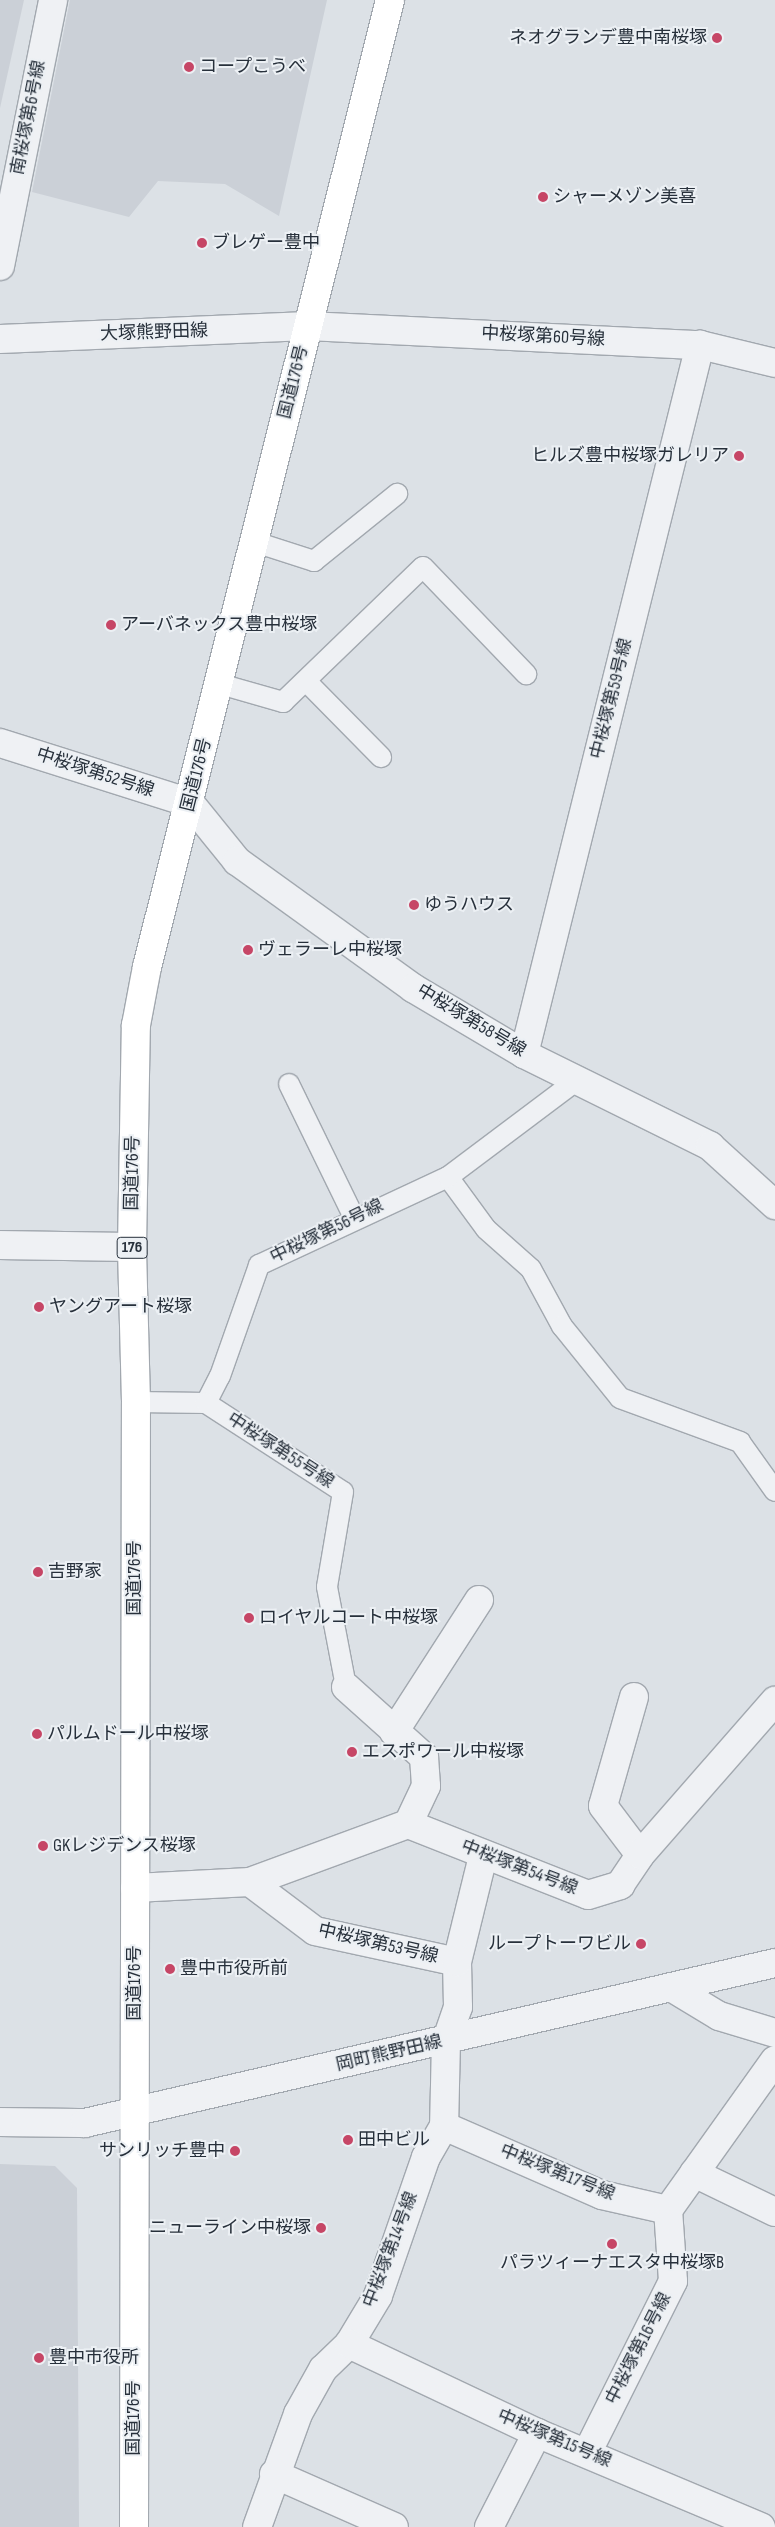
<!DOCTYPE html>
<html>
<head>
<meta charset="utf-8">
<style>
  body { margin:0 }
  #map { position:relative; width:775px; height:2527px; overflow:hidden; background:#dce1e6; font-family:"Sofia Sans Condensed","Noto Sans JP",sans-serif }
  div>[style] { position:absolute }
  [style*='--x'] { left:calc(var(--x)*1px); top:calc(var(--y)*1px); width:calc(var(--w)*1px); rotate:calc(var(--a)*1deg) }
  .built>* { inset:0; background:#cbd0d7 }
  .roads { filter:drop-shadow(1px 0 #a2a8af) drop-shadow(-1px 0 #a2a8af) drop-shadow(0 1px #a2a8af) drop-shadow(0 -1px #a2a8af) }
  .service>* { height:20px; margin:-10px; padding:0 10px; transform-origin:10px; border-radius:10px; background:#eff1f4 }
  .minor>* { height:28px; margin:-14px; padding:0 14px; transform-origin:14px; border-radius:14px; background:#eff1f4 }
  .trunk>* { height:28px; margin:-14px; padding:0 14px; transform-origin:14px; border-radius:14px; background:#fff }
  .dots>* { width:14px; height:14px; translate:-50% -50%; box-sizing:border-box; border:2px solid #ecf0f4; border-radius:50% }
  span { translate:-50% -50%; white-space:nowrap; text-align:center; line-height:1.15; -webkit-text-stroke:4px #ecf0f4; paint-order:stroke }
  .shield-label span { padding:1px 4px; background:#ecf0f4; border:1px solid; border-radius:4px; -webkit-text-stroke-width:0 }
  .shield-label { font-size:16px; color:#27303b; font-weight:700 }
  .poi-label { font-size:18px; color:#27303b }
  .right { translate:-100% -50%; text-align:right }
  .left { translate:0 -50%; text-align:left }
  .street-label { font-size:18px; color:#27303b }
</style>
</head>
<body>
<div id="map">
  <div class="built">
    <div style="clip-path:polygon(0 0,24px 0,0 108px)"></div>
    <div style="clip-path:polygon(70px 0,327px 0,279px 216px,225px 184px,158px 181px,129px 217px,32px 192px)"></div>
    <div style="clip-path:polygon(0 2164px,55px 2166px,77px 2188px,79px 2527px,0 2527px)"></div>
  </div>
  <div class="roads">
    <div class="service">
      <div style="--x:255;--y:542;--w:62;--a:17.9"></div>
      <div style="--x:314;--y:561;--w:107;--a:-38.9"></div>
      <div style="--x:306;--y:681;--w:107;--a:45.4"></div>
      <div style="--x:220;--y:684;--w:66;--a:15.9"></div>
      <div style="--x:283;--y:702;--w:194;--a:-44"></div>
      <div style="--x:423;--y:567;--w:149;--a:46.1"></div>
      <div style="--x:289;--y:1084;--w:148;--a:64"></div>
      <div style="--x:448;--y:1177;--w:64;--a:53.8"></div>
      <div style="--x:486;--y:1229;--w:60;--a:41.6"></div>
      <div style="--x:531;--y:1269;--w:65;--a:61.5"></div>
      <div style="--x:562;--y:1326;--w:92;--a:51.1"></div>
      <div style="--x:620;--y:1398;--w:128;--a:20.1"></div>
      <div style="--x:740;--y:1442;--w:60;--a:54.5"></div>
      <div style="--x:136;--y:1402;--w:70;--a:0.8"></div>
      <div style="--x:206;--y:1403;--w:30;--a:-63"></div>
      <div style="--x:220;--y:1376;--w:118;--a:-70.6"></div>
      <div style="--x:259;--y:1265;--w:208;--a:-25"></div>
      <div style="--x:448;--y:1177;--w:161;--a:-36.9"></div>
      <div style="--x:206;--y:1403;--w:163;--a:33"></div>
      <div style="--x:343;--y:1492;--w:96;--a:99.6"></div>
      <div style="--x:327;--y:1587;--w:102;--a:79.2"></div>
    </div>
    <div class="minor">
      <div style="--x:0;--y:266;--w:271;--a:-78.7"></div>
      <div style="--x:0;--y:339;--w:308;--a:-2.4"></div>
      <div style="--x:308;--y:326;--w:392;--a:2.8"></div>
      <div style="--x:700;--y:345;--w:77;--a:13.5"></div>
      <div style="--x:0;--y:743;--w:199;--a:17.5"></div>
      <div style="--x:190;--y:803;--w:75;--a:51"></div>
      <div style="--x:237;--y:861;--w:217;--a:35.8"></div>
      <div style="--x:413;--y:988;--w:129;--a:30.7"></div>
      <div style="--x:524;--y:1054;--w:208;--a:26.3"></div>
      <div style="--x:710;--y:1146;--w:88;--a:42.2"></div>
      <div style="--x:524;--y:1054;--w:731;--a:-76.06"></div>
      <div style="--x:0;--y:1245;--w:132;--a:0.9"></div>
      <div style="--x:346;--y:1687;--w:105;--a:41.9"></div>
      <div style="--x:424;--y:1757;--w:29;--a:86"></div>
      <div style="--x:426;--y:1786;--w:42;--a:115.3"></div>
      <div style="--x:634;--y:1697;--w:113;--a:105.9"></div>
      <div style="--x:603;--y:1806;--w:61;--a:52.9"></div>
      <div style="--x:394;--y:1732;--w:157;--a:-57.2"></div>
      <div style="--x:250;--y:1882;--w:81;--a:37"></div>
      <div style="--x:315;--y:1931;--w:145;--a:12.3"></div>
      <div style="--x:457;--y:1962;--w:45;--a:88.7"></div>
      <div style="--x:458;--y:2007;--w:36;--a:109"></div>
      <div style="--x:446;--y:2041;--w:85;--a:91.3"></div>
      <div style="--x:444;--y:2126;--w:36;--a:120"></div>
      <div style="--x:426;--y:2157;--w:147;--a:109.1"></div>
      <div style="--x:378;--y:2296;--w:56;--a:121.1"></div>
      <div style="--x:349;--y:2344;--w:36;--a:136"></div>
      <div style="--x:323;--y:2369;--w:51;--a:119.1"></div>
      <div style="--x:298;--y:2414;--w:120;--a:109.9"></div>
      <div style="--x:135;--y:1888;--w:115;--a:-3"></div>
      <div style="--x:250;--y:1882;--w:168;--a:-20.2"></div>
      <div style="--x:408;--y:1824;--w:193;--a:21.5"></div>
      <div style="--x:588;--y:1895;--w:34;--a:-17"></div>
      <div style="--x:620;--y:1885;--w:36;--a:-56"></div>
      <div style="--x:640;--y:1855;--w:205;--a:-48.8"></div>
      <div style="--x:457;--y:1962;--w:109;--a:-76.2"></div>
      <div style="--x:671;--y:1987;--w:56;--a:31.1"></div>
      <div style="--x:719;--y:2016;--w:59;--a:16.9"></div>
      <div style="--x:0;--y:2122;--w:85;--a:0.7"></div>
      <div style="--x:85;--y:2123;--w:708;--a:-13.06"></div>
      <div style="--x:444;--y:2126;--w:172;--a:23.6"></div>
      <div style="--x:602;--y:2195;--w:68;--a:12.8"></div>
      <div style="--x:668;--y:2210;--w:184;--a:-54.5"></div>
      <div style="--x:694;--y:2173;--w:90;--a:25.7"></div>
      <div style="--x:349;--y:2344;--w:208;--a:25.3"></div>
      <div style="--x:537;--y:2433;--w:243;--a:22.8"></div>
      <div style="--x:587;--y:2453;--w:192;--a:-63.4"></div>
      <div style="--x:673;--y:2281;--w:71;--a:-94"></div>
      <div style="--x:274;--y:2474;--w:131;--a:23.8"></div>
      <div style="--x:489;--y:2527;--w:106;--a:-62.9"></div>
    </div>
    <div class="trunk">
      <div style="--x:134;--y:2527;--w:1125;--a:-89.9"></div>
      <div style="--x:136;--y:1402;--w:155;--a:-91.5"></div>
      <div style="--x:132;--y:1247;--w:222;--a:-89"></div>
      <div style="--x:136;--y:1025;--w:59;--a:-79.3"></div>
      <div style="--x:147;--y:967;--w:997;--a:-75.89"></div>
    </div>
  </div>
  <div class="dots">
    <div style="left:717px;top:38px;background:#c64666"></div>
    <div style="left:189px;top:67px;background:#c64666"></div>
    <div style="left:543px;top:197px;background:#c64666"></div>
    <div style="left:202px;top:243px;background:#c64666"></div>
    <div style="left:739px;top:456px;background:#c64666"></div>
    <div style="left:111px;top:625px;background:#c64666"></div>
    <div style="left:414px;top:905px;background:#c64666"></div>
    <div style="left:248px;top:950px;background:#c64666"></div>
    <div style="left:39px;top:1307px;background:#c64666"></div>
    <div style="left:38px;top:1572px;background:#c64666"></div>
    <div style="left:249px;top:1618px;background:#c64666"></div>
    <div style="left:37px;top:1734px;background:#c64666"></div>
    <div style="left:352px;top:1752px;background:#c64666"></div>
    <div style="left:43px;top:1846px;background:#c64666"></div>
    <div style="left:641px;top:1944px;background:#c64666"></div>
    <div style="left:170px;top:1969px;background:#c64666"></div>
    <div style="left:348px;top:2140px;background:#c64666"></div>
    <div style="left:235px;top:2151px;background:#c64666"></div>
    <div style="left:321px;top:2228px;background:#c64666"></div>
    <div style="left:612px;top:2244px;background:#c64666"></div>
    <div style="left:39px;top:2358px;background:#c64666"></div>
  </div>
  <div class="shield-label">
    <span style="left:132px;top:1248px">176</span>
  </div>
  <div class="poi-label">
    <span class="right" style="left:707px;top:38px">ネオグランデ豊中南桜塚</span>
    <span class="left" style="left:199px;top:67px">コープこうべ</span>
    <span class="left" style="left:553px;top:197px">シャーメゾン美喜</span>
    <span class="left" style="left:212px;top:243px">ブレゲー豊中</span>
    <span class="right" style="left:729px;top:456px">ヒルズ豊中桜塚ガレリア</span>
    <span class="left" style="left:121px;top:625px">アーバネックス豊中桜塚</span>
    <span class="left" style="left:424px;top:905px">ゆうハウス</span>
    <span class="left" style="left:258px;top:950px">ヴェラーレ中桜塚</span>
    <span class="left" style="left:49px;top:1307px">ヤングアート桜塚</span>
    <span class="left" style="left:48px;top:1572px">吉野家</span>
    <span class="left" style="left:259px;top:1618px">ロイヤルコート中桜塚</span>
    <span class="left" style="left:47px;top:1734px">パルムドール中桜塚</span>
    <span class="left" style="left:362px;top:1752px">エスポワール中桜塚</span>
    <span class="left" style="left:53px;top:1846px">GKレジデンス桜塚</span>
    <span class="right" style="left:631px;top:1944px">ループトーワビル</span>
    <span class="left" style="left:180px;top:1969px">豊中市役所前</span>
    <span class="left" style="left:358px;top:2140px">田中ビル</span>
    <span class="right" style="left:225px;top:2151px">サンリッチ豊中</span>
    <span class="right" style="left:311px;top:2228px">ニューライン中桜塚</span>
    <span style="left:612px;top:2263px">パラツィーナエスタ中桜塚B</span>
    <span class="left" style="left:49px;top:2358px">豊中市役所</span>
  </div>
  <div class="street-label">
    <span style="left:29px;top:118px;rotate:-79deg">南桜塚第6号線</span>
    <span style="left:154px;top:333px;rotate:-2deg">大塚熊野田線</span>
    <span style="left:543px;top:337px;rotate:3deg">中桜塚第60号線</span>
    <span style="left:294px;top:382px;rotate:-76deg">国道176号</span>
    <span style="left:612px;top:699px;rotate:-76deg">中桜塚第59号線</span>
    <span style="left:95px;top:773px;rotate:18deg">中桜塚第52号線</span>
    <span style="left:197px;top:775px;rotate:-76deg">国道176号</span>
    <span style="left:471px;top:1021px;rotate:31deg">中桜塚第58号線</span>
    <span style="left:133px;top:1173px;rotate:-89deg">国道176号</span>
    <span style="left:327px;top:1232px;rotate:-26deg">中桜塚第56号線</span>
    <span style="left:280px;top:1451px;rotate:33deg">中桜塚第55号線</span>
    <span style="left:135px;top:1578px;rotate:-90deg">国道176号</span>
    <span style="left:519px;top:1868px;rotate:21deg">中桜塚第54号線</span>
    <span style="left:378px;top:1944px;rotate:13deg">中桜塚第53号線</span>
    <span style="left:135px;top:1983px;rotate:-90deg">国道176号</span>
    <span style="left:389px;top:2054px;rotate:-13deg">岡町熊野田線</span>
    <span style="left:557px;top:2173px;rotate:22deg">中桜塚第17号線</span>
    <span style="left:391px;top:2250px;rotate:-69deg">中桜塚第14号線</span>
    <span style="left:639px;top:2349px;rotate:-63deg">中桜塚第16号線</span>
    <span style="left:134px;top:2418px;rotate:-90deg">国道176号</span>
    <span style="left:554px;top:2439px;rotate:23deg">中桜塚第15号線</span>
  </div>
</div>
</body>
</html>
